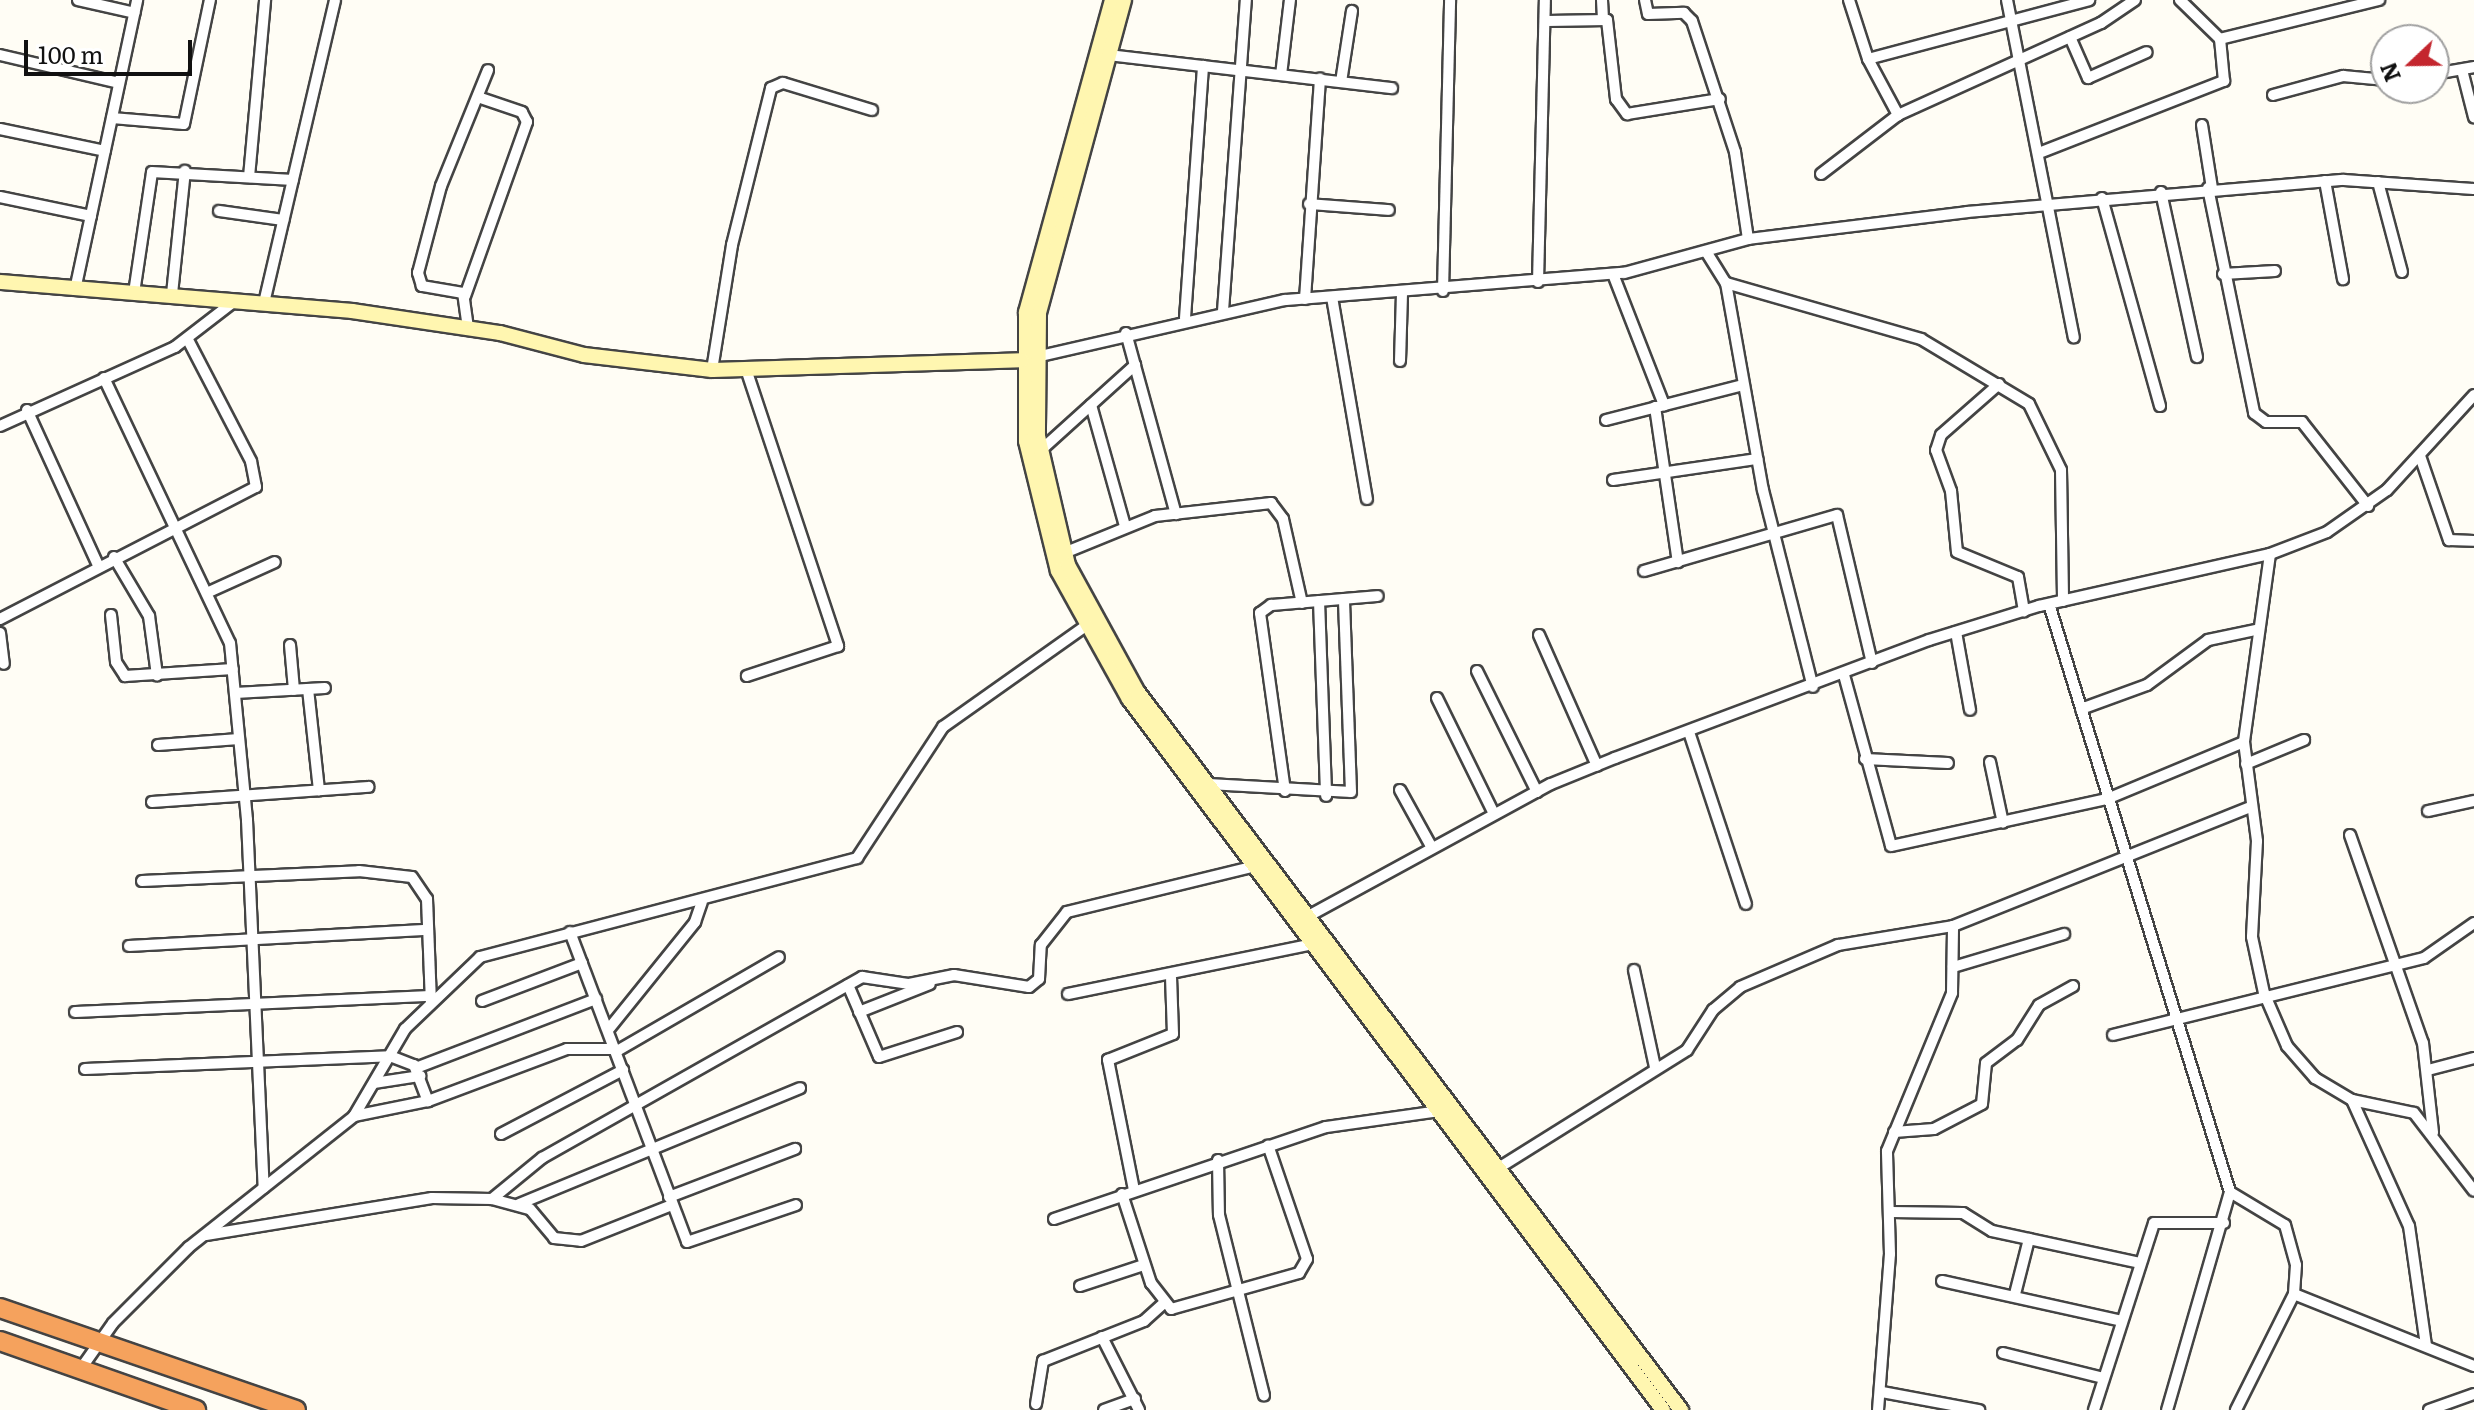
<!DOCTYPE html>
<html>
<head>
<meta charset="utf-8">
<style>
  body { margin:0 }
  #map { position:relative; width:2474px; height:1410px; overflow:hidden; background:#fffdf5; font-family:Literata,serif }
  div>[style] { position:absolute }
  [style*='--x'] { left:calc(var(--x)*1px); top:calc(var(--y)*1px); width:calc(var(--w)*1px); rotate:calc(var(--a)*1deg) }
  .roads { filter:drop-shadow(2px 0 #444) drop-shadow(-2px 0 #444) drop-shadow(0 2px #444) drop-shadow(0 -2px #444) }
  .street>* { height:10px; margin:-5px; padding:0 5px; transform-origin:5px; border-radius:5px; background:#fff }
  .secondary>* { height:14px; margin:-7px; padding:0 7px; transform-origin:7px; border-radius:7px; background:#fff6b0 }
  .highway>* { height:18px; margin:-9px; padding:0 9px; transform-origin:9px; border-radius:9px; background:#f5a25d }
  span { translate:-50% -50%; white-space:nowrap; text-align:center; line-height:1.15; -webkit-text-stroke:8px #fff; paint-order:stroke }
  .north { position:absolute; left:2370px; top:24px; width:80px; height:80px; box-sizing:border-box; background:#fff; border:2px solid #a0a0a0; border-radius:50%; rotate:248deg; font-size:22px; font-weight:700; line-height:32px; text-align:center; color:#111 }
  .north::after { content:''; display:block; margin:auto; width:28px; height:36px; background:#c4262e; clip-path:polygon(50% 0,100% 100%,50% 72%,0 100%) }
  .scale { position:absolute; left:24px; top:40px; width:168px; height:36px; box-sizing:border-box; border:4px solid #111; border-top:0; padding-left:10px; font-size:24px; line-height:28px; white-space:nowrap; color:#111; -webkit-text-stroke:6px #fff; paint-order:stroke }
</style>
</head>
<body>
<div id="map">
  <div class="roads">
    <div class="street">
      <div style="--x:78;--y:0;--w:58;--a:12.8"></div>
      <div style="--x:1602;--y:0;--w:17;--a:87"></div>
      <div style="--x:1645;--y:0;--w:14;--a:78"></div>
      <div style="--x:1648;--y:14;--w:36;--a:-2"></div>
      <div style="--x:1684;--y:13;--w:11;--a:45"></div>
      <div style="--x:1692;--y:21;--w:138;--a:71.8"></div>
      <div style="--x:1735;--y:152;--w:88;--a:81.5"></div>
      <div style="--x:1849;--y:0;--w:62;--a:72.1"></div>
      <div style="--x:1868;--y:59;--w:64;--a:61.8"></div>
      <div style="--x:2007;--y:0;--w:344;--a:78.8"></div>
      <div style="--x:1547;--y:21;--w:60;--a:-1"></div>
      <div style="--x:1607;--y:20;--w:80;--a:83.5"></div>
      <div style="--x:1616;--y:99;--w:19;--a:54"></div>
      <div style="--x:1627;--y:114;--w:94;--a:-9.2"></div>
      <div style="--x:2070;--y:37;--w:45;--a:66.3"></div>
      <div style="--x:2088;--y:78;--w:64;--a:-23.8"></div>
      <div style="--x:2220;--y:39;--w:164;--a:-13.8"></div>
      <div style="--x:0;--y:55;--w:122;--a:13.2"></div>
      <div style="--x:1109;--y:55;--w:285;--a:6.7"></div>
      <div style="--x:1868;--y:59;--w:229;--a:-14.9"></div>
      <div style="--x:2462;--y:70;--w:49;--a:75.7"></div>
      <div style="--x:2434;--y:74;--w:41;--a:-9.9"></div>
      <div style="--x:1281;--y:75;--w:76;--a:-83.2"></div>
      <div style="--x:1341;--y:82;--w:72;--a:-81.2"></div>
      <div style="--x:2273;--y:95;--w:73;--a:-15.2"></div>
      <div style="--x:2343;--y:76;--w:43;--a:5.3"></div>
      <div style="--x:112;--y:118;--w:72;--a:4.8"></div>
      <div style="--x:184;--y:124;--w:127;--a:-78.2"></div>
      <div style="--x:2202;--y:125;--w:64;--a:81"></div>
      <div style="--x:0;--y:129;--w:107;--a:11.8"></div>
      <div style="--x:2039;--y:153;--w:199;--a:-21.3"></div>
      <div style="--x:2224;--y:81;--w:42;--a:-95.4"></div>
      <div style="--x:2220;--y:39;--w:56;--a:-135.7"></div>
      <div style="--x:1821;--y:174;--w:97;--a:-37.5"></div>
      <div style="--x:1898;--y:115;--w:223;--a:-24.4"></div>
      <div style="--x:2101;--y:23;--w:41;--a:-34.1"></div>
      <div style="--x:249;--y:177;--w:178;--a:-84.8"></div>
      <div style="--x:2325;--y:181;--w:100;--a:79.6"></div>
      <div style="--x:2378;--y:182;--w:93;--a:75.1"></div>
      <div style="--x:2208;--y:188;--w:230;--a:78.4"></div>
      <div style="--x:2254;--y:413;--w:15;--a:37"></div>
      <div style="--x:2266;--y:422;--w:36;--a:0"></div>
      <div style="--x:2302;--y:422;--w:107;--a:51.8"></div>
      <div style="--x:2161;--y:192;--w:169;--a:77.7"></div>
      <div style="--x:0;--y:197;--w:93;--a:11.8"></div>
      <div style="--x:2102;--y:198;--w:216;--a:74.4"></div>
      <div style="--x:1309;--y:204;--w:80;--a:4.3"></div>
      <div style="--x:219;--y:211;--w:65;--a:8"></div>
      <div style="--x:1707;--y:253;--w:36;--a:58"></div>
      <div style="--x:1726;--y:283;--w:210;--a:79.9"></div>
      <div style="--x:1763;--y:490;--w:203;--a:75.8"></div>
      <div style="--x:1613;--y:274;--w:141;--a:68.7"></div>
      <div style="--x:2223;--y:274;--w:52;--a:-3.3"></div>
      <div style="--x:1538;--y:282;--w:282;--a:-88.6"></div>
      <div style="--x:1726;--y:283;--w:203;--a:16"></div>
      <div style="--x:1921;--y:339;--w:126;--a:31"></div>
      <div style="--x:2029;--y:404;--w:73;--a:64.1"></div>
      <div style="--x:2061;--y:470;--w:131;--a:89.1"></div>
      <div style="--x:75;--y:290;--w:297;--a:-77.9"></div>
      <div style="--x:1443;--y:291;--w:291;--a:-88.6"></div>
      <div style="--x:134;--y:293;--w:122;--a:-81.5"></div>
      <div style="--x:152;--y:172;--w:141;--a:3.2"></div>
      <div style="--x:172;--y:294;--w:124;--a:-84"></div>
      <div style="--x:465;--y:296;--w:185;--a:-70.4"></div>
      <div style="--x:527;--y:122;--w:11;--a:-117"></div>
      <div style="--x:522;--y:112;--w:46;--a:-161.2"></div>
      <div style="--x:1332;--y:297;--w:205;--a:80.2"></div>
      <div style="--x:1305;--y:299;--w:221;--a:-86.1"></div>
      <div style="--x:264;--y:303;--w:311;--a:-76.8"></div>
      <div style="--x:1223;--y:311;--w:312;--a:-85.8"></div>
      <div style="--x:1185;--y:318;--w:253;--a:-85.9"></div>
      <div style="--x:468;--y:328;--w:35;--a:-98"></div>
      <div style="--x:463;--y:293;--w:42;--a:-170.3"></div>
      <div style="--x:422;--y:286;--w:14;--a:-107"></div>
      <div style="--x:418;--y:273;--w:90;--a:-75.2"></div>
      <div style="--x:441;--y:186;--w:125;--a:-67.9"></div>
      <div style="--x:1126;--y:333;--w:188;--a:74.6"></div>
      <div style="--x:1036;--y:357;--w:255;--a:-12.9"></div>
      <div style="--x:1285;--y:300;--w:340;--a:-4.6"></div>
      <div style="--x:1624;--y:273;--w:129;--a:-15.3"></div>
      <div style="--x:1748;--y:239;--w:221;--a:-7"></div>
      <div style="--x:1967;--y:212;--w:378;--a:-4.9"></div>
      <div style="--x:2344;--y:180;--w:130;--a:4"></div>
      <div style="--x:1400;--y:361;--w:67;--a:-88.3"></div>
      <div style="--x:712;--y:370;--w:127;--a:-80.9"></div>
      <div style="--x:732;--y:245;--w:162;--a:-76"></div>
      <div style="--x:771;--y:88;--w:13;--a:-23"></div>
      <div style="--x:783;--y:83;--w:93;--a:16.9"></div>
      <div style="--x:747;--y:372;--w:289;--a:71.6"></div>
      <div style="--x:838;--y:646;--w:96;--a:161.8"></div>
      <div style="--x:104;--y:378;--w:293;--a:64.6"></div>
      <div style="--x:230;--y:643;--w:178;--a:84.5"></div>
      <div style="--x:247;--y:820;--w:368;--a:87.4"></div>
      <div style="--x:1999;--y:384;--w:77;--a:138.7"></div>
      <div style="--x:1941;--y:435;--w:16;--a:108"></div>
      <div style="--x:1936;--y:450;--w:44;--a:69.9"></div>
      <div style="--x:1951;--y:491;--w:61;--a:84.4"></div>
      <div style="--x:1957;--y:552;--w:66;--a:22.3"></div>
      <div style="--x:2018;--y:577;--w:35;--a:80"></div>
      <div style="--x:1091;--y:405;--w:126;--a:74.3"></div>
      <div style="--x:1655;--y:407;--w:157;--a:81.6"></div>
      <div style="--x:27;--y:410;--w:170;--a:65.4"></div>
      <div style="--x:1606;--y:420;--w:141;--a:-14.3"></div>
      <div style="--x:0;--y:426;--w:192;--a:-24.3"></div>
      <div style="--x:175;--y:347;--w:77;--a:-37.6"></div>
      <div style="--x:1041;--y:450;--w:127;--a:-42.1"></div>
      <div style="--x:2420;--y:456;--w:89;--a:71"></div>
      <div style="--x:2449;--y:540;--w:25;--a:2"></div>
      <div style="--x:1613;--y:480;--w:146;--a:-8.3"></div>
      <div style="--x:1064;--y:553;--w:98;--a:-22.1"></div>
      <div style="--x:1155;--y:516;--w:117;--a:-6.4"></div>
      <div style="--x:1271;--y:503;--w:20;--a:53"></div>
      <div style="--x:1283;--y:519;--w:86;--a:77.3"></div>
      <div style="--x:2270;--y:554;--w:190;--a:97.9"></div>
      <div style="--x:2244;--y:742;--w:100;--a:82.5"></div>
      <div style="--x:2257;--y:841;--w:96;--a:93"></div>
      <div style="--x:2252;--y:937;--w:57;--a:77.9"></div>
      <div style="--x:2264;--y:993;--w:58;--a:66.5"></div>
      <div style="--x:2287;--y:1046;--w:43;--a:48.8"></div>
      <div style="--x:2315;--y:1078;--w:43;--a:30.7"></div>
      <div style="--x:2352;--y:1100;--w:63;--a:11.8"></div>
      <div style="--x:2414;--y:1113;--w:98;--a:52.4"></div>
      <div style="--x:114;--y:557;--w:69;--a:59.3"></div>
      <div style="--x:149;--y:616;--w:60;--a:82.3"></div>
      <div style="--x:1644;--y:571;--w:201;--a:-16.2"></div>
      <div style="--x:1837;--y:515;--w:152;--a:76.7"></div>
      <div style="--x:211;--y:591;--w:70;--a:-24.4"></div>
      <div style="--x:1319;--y:601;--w:195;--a:87.9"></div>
      <div style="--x:2049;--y:604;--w:615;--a:72.89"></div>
      <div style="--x:2230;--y:1192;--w:227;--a:106.1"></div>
      <div style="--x:111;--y:615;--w:47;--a:83.9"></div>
      <div style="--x:116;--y:662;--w:17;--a:57"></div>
      <div style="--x:125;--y:676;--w:108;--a:-3.7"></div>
      <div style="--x:0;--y:619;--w:288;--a:-27.3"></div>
      <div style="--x:256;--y:487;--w:26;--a:-101"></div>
      <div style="--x:251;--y:461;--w:136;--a:-117.5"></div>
      <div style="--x:1956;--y:632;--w:79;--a:79.8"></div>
      <div style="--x:0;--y:633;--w:31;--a:83"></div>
      <div style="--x:1539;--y:635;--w:143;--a:66.1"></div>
      <div style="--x:290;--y:645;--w:45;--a:84.9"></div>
      <div style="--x:1477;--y:671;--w:135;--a:63.6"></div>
      <div style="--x:1844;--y:675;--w:177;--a:74.6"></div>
      <div style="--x:1891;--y:846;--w:221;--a:-12.3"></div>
      <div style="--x:2107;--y:799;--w:148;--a:-22.6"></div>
      <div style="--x:308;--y:689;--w:102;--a:83.8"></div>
      <div style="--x:235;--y:693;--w:90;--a:-3.2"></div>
      <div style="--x:1437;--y:698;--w:129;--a:63.8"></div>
      <div style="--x:2081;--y:709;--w:70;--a:-20"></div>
      <div style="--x:2147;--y:685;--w:76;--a:-36.4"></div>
      <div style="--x:2208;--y:640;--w:49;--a:-11.8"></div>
      <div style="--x:1689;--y:732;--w:181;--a:71.7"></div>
      <div style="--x:158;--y:745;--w:81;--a:-4.2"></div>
      <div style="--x:1865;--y:759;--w:83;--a:2.8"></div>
      <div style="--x:1990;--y:762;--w:62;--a:78"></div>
      <div style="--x:2246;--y:764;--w:63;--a:-22.5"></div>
      <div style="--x:1209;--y:784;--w:142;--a:3.2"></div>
      <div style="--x:1351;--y:792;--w:193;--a:-92.1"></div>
      <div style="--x:1400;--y:790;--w:66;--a:61.1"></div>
      <div style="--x:1285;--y:791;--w:180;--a:-98"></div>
      <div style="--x:1260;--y:613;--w:14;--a:-36"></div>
      <div style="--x:1271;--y:605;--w:107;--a:-4.8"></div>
      <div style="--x:152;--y:802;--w:217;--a:-4"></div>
      <div style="--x:2428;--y:811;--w:47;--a:-12.3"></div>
      <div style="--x:2350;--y:835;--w:220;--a:70.7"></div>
      <div style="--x:2423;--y:1043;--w:90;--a:83.6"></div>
      <div style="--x:142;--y:881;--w:217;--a:-2.6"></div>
      <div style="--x:359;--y:871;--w:53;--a:6.5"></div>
      <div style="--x:412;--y:877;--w:27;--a:56"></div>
      <div style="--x:427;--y:899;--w:103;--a:87.8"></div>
      <div style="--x:1303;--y:919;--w:282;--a:-28.6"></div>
      <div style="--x:1551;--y:784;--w:69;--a:-22.1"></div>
      <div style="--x:1615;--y:758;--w:335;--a:-20.6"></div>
      <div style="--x:1929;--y:640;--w:115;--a:-17.2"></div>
      <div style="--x:2039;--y:606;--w:237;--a:-12.7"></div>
      <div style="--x:2270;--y:554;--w:61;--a:-21.1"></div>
      <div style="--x:2327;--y:532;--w:73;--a:-35"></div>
      <div style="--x:2387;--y:490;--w:129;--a:-47.5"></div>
      <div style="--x:570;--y:932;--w:331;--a:69.3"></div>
      <div style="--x:687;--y:1242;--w:115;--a:-18.7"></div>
      <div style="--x:129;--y:946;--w:299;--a:-3.1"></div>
      <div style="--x:1953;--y:967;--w:116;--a:-16.6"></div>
      <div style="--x:1634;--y:970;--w:99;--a:77.8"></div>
      <div style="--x:848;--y:985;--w:78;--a:66.7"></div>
      <div style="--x:879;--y:1057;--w:82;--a:-17.8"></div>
      <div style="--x:1068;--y:994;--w:251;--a:-11.5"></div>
      <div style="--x:482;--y:1001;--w:107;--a:-20.8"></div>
      <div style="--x:75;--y:1012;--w:356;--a:-2.6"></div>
      <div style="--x:859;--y:1012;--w:76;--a:-21.5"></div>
      <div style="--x:608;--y:1030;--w:139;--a:-51.1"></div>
      <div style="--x:695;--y:922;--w:21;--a:-71"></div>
      <div style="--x:2113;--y:1035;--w:320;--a:-13.9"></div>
      <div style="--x:2424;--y:958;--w:61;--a:-35"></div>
      <div style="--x:617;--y:1051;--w:187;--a:-30.1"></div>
      <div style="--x:416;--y:1068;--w:193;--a:-21"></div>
      <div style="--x:85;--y:1069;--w:305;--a:-2.4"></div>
      <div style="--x:390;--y:1056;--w:26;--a:21"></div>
      <div style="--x:414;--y:1065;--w:39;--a:69"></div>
      <div style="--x:2428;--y:1070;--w:48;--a:-14.6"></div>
      <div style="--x:374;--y:1083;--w:47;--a:-8.7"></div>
      <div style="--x:2352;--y:1100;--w:138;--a:65.7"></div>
      <div style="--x:2409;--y:1226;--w:120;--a:81.9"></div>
      <div style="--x:354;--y:1116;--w:76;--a:-11.5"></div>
      <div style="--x:428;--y:1101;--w:148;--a:-20.5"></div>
      <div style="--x:567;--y:1049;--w:48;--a:0"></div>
      <div style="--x:1894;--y:1132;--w:40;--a:-4.3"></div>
      <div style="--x:1934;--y:1129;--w:54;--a:-27.5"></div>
      <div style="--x:1982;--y:1104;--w:41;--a:-84.4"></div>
      <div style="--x:1986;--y:1063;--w:39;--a:-37"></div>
      <div style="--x:2017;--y:1040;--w:41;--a:-57.8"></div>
      <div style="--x:2039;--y:1005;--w:39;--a:-29"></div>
      <div style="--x:501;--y:1134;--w:138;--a:-27.7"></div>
      <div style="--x:1218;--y:1160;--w:55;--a:89"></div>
      <div style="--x:1219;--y:1215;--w:186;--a:76"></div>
      <div style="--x:1492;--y:1172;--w:230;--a:-32"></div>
      <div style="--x:1687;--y:1050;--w:48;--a:-57"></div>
      <div style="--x:1713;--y:1010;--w:35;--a:-40"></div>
      <div style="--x:1740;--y:987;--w:107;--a:-23.2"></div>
      <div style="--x:1838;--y:945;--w:117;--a:-9.4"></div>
      <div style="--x:1953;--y:926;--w:321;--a:-21.8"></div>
      <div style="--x:1134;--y:1190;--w:133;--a:-101.3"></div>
      <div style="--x:1108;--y:1060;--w:70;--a:-21.8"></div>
      <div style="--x:1173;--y:1034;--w:56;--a:-92"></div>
      <div style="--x:2230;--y:1192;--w:64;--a:31"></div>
      <div style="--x:2285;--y:1225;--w:41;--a:74.6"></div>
      <div style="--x:2296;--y:1265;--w:29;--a:94"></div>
      <div style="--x:2294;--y:1294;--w:130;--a:116.6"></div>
      <div style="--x:1122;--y:1194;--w:94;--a:72"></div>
      <div style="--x:1151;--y:1283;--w:33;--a:52"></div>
      <div style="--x:1171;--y:1309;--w:133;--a:-15.7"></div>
      <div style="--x:1299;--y:1273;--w:16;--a:-60"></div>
      <div style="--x:1307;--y:1259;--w:120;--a:-108.9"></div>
      <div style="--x:669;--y:1197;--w:135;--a:-20.9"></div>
      <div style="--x:492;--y:1199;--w:39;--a:15"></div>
      <div style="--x:530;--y:1209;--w:38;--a:50"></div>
      <div style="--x:554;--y:1238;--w:27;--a:6"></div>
      <div style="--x:581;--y:1241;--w:98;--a:-21.6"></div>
      <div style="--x:519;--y:1204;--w:304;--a:-22.4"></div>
      <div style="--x:1891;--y:1212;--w:72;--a:0.8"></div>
      <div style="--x:1963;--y:1213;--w:34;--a:32"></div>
      <div style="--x:1992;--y:1231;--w:151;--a:12.2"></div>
      <div style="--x:1054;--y:1219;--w:287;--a:-18.7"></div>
      <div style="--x:1326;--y:1127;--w:115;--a:-8"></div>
      <div style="--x:206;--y:1235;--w:229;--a:-9.3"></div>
      <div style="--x:432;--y:1198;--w:60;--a:1"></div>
      <div style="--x:492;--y:1199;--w:65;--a:-39.4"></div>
      <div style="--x:542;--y:1158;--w:368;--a:-29.5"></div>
      <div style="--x:862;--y:977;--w:48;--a:8.5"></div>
      <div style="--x:909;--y:984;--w:46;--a:-11.3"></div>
      <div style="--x:954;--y:975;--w:76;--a:9.1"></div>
      <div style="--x:1029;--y:987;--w:13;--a:-39"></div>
      <div style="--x:1039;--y:979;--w:34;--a:-87"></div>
      <div style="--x:1041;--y:945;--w:42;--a:-51.8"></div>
      <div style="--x:1067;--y:912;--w:194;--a:-13.7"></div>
      <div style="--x:1942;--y:1281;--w:184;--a:12.5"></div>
      <div style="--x:1080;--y:1286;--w:67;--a:-18.2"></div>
      <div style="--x:2015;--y:1294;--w:57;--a:-75.7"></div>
      <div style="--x:2294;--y:1294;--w:194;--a:21.8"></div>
      <div style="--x:1102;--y:1337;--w:82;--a:63.1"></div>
      <div style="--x:2003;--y:1353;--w:103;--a:14"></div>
      <div style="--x:80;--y:1370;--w:57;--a:-54.9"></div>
      <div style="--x:113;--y:1323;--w:107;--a:-45"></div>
      <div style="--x:189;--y:1247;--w:211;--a:-38.4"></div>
      <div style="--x:354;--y:1116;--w:101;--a:-59.6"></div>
      <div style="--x:405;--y:1029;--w:104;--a:-43.8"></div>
      <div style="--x:480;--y:957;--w:390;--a:-14.7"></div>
      <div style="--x:857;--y:858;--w:157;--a:-56.7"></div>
      <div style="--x:943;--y:727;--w:173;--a:-35.3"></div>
      <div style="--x:1882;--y:1392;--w:99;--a:10.5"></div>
      <div style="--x:1036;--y:1404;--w:44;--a:-80.8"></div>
      <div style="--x:1043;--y:1361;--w:109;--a:-21.6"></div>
      <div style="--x:1144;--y:1321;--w:25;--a:-42"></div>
      <div style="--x:1104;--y:1410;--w:33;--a:-20"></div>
      <div style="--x:1878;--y:1410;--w:156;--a:-85.6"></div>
      <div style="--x:1890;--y:1254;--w:103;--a:-91.7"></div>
      <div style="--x:1887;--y:1151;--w:171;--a:-67.6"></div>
      <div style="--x:1952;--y:993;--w:67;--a:-89.1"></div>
      <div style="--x:2094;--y:1410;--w:196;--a:-72.2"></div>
      <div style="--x:2154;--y:1223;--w:70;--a:0"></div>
      <div style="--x:2429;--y:1410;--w:48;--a:-19.6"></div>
    </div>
    <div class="secondary">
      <div style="--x:1112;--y:0;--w:324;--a:105.4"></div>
      <div style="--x:1026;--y:312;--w:129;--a:90"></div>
      <div style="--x:1026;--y:441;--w:134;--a:76.2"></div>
      <div style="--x:1058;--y:571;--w:146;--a:61"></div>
      <div style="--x:1129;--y:699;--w:889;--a:53.09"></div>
      <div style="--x:1124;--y:0;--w:324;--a:105.2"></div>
      <div style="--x:1039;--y:313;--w:123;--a:90.5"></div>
      <div style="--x:1038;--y:436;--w:132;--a:76.9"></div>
      <div style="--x:1068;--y:565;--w:144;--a:61.3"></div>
      <div style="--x:1137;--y:691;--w:902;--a:52.89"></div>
      <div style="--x:0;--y:282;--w:353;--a:4.7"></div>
      <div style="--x:352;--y:311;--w:150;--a:8.5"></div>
      <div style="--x:500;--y:333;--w:87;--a:14.7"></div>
      <div style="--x:584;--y:355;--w:129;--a:6.7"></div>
      <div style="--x:712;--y:370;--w:310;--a:-1.8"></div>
    </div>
    <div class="highway">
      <div style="--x:0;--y:1308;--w:313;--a:19"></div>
      <div style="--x:0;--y:1341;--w:208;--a:19.4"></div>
    </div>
  </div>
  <div class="north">N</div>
  <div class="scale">100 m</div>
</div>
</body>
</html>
